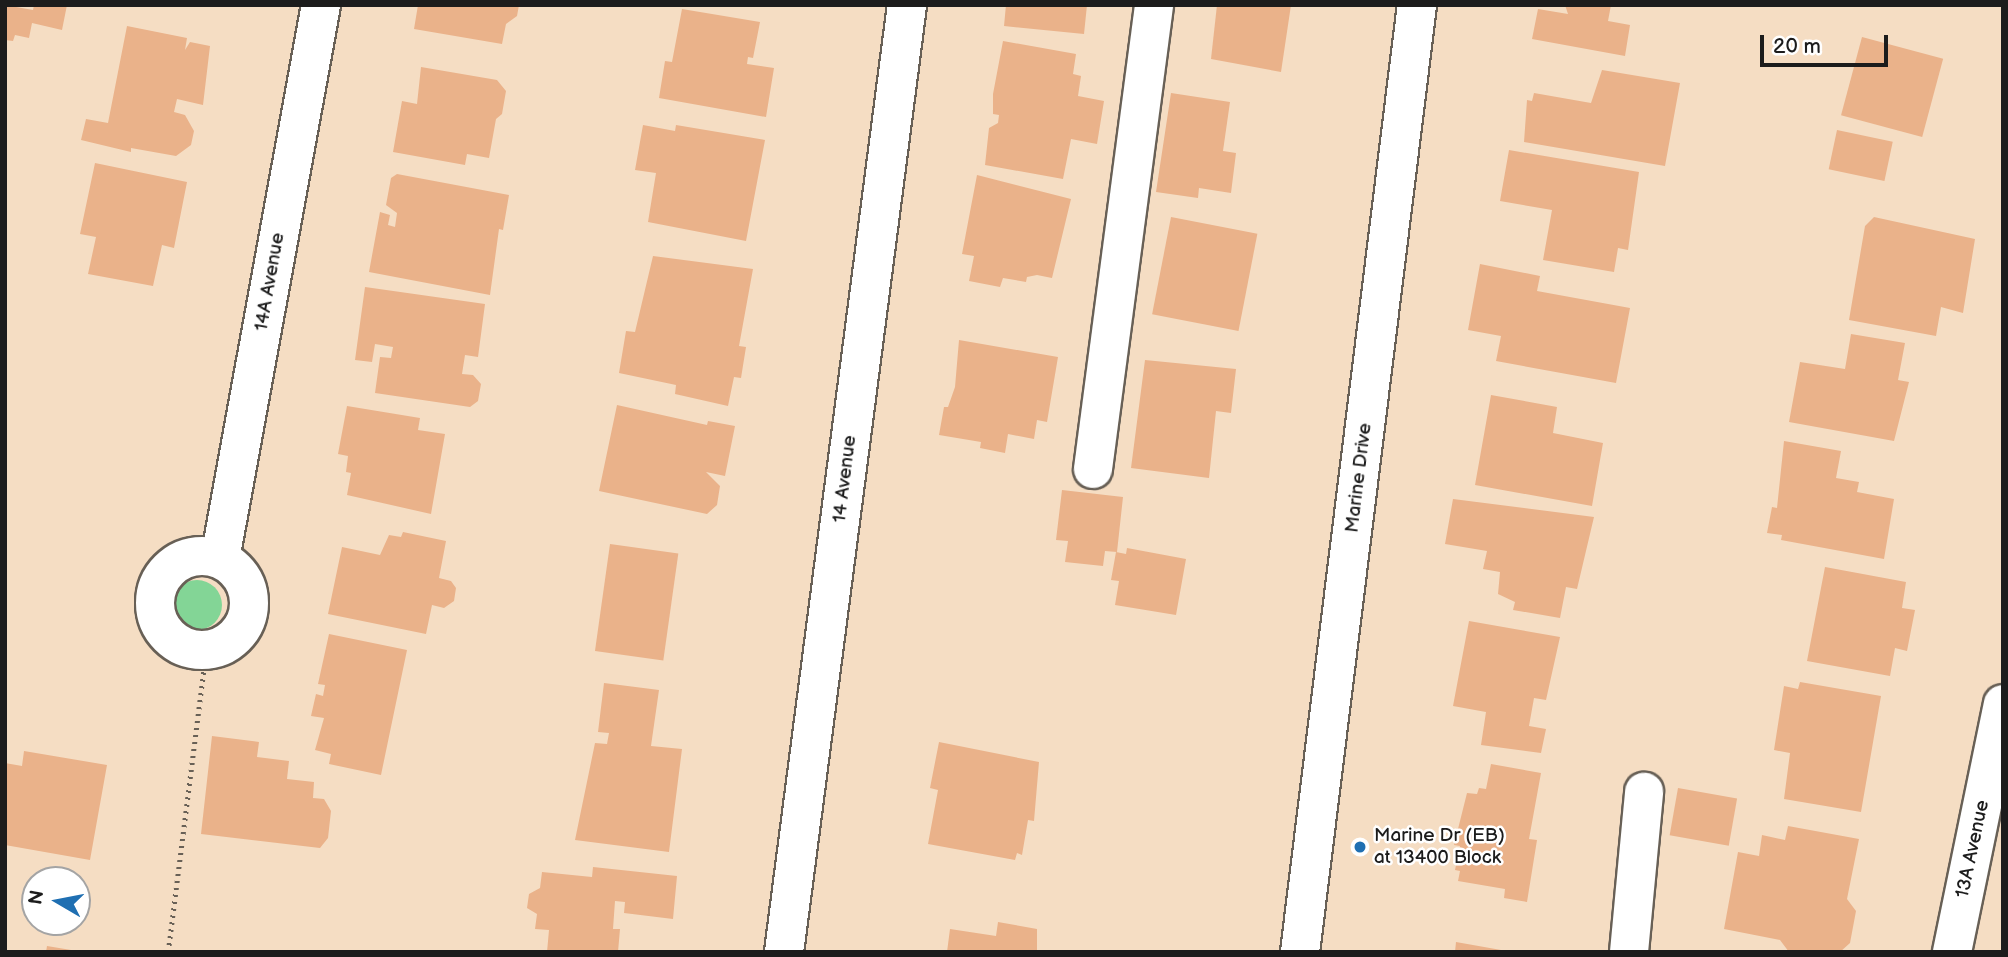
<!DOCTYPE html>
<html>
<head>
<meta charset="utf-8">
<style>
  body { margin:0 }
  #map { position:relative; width:2008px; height:957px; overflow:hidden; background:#f5ddc3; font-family:"Balsamiq Sans",sans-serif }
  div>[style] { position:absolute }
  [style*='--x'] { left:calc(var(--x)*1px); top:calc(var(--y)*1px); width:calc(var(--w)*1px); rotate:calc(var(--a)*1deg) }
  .green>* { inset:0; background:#83d596 }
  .round { border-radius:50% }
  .building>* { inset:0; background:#eab28a; transform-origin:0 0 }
  .path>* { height:4.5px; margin-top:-2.25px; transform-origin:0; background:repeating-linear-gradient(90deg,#686056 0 2px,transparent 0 7px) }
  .roads { filter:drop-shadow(2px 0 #686056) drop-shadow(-2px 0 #686056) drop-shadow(0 2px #686056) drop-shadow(0 -2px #686056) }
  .minor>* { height:38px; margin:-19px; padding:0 19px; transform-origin:19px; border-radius:19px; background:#fff }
  .minor>.ring { margin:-19px; padding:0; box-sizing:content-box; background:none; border:38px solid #fff; border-radius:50% }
  .dots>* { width:19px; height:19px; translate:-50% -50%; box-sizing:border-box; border:4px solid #fff; border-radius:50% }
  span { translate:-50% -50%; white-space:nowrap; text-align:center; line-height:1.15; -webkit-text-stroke:5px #fff; paint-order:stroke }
  .street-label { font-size:19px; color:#1c1c1c }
  .poi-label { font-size:19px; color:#1c1c1c }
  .left { translate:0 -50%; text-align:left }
  .frame { position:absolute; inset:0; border:7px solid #1c1c1c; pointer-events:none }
  .north { position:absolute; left:21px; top:866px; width:70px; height:70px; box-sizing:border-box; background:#fff; border:2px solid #a4a4a4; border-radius:50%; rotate:280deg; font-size:19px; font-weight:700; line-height:28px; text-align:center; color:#1c1c1c }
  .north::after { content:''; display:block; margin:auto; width:24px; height:32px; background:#1f6fb2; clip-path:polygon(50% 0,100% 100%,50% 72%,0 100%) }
  .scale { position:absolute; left:1760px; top:35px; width:128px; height:32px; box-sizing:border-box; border:4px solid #1c1c1c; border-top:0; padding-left:9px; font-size:21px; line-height:24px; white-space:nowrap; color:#1c1c1c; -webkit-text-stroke:5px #fff; paint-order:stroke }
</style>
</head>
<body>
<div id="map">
  <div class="green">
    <div class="round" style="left:172px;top:580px;width:50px;height:50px"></div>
  </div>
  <div class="building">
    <div style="clip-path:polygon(5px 5px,33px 10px,34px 5px,67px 5px,62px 30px,32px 23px,29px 38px,15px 35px,13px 41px,5px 40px)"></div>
    <div style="clip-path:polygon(418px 5px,519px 5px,517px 16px,506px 24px,502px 44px,414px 29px)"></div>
    <div style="clip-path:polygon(1006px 5px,1087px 5px,1084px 34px,1004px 26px)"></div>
    <div style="clip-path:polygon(1217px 5px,1291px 5px,1281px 72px,1211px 59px)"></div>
    <div style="clip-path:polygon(1565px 5px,1611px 5px,1608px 21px,1630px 25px,1625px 56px,1532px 39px,1538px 9px,1568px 14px)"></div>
    <div style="clip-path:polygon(682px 9px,760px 22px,753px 58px,748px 57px,747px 64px,774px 68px,766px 117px,659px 98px,665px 61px,672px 62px)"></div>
    <div style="clip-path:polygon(127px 26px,187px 38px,185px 50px,190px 42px,210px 46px,203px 105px,177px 99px,174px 112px,185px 115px,194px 131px,191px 145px,176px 156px,131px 148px,131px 152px,81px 140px,86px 119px,108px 123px)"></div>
    <div style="left:1862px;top:37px;width:84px;height:81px;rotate:15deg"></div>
    <div style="clip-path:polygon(1003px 41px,1076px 54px,1073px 74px,1081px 76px,1078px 96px,1104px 101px,1097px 144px,1071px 139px,1063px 179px,985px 165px,989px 128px,998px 123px,999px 115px,993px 114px,993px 94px)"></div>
    <div style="clip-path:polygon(421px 67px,497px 80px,506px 91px,502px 114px,496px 119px,489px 158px,467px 154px,465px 165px,393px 152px,402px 101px,417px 104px)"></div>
    <div style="clip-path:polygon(1602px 70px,1680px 83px,1665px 166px,1524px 142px,1527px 100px,1532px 101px,1534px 93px,1591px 103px)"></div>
    <div style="clip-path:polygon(1171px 93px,1230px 102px,1223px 151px,1236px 153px,1231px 193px,1199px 188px,1198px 198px,1156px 192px)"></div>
    <div style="clip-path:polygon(643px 125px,675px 131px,676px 125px,765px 140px,746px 241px,648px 222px,656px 173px,635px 170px)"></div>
    <div style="left:1837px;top:130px;width:57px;height:40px;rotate:12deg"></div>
    <div style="clip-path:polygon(1509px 150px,1639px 172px,1628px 250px,1618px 248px,1614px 272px,1543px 260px,1552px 210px,1500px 201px)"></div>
    <div style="clip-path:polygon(95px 163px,187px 182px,174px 248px,162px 245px,153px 286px,88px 274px,96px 237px,80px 234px)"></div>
    <div style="clip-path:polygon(397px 174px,509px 195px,503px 230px,499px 229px,490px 295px,369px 272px,380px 212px,390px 215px,388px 225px,395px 227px,397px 213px,386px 205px,391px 178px)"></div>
    <div style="clip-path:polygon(977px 175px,1071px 199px,1052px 278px,1037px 275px,1027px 277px,1026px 282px,1003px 278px,1000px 287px,969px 281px,974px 256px,962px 254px)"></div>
    <div style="left:1171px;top:217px;width:88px;height:99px;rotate:11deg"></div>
    <div style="clip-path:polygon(1874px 217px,1975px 239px,1963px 313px,1941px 307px,1936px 336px,1849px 320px,1865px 226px)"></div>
    <div style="clip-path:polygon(653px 256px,753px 269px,739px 346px,746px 347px,741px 378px,734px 377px,728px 406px,675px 394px,676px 385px,619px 373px,626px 331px,635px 332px)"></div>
    <div style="clip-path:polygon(1480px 264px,1540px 276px,1537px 291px,1630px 308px,1616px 383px,1496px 361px,1501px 336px,1468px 330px)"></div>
    <div style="clip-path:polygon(365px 287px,485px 304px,478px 357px,465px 355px,462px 374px,473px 375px,481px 384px,478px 401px,470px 407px,375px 393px,380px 357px,391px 358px,393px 347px,375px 344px,372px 362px,355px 360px)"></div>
    <div style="clip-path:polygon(1851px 334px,1905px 343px,1898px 380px,1909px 382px,1894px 441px,1789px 422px,1800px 362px,1845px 369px)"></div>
    <div style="clip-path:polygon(959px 340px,1058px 357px,1047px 422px,1037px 420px,1034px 439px,1008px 434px,1005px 453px,980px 448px,981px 442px,939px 435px,944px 407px,948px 407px,955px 387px)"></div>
    <div style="clip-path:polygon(1145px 360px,1236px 369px,1231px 413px,1216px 411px,1209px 478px,1131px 468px)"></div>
    <div style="clip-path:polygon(1491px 395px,1557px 407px,1553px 433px,1603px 443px,1592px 506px,1475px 485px)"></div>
    <div style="clip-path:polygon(617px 405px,707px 425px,708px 421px,735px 426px,725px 476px,706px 472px,720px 486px,717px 505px,707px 514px,599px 491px)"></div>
    <div style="clip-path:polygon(347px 406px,420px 418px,418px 430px,445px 434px,431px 514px,347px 495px,351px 473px,346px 472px,348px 456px,338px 454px)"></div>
    <div style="clip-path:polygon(1784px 441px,1841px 451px,1836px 478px,1859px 482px,1857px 492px,1894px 499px,1884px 559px,1781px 540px,1782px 535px,1767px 533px,1772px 507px,1777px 508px)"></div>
    <div style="clip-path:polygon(1062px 490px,1123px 497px,1117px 552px,1105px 551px,1103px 566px,1065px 562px,1068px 541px,1056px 540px)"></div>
    <div style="clip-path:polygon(1453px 499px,1594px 517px,1577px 589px,1566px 587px,1560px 618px,1513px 610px,1515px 602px,1498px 594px,1500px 572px,1483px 569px,1487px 551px,1445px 544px)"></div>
    <div style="clip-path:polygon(403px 532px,446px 541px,439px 578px,451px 581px,456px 588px,454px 601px,444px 608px,432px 605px,426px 634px,328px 614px,342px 547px,380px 555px,389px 535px,401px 537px)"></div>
    <div style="left:610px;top:544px;width:69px;height:108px;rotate:8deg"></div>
    <div style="clip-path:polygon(1127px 548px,1186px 559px,1176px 615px,1115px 605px,1119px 581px,1111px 580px,1116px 552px,1126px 554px)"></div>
    <div style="clip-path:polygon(1825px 567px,1906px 582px,1902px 608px,1915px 610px,1907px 651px,1895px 648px,1890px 676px,1807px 661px)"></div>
    <div style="clip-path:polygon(1469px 621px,1560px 637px,1546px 700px,1534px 698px,1529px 726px,1546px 729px,1541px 753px,1481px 745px,1486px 712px,1453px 706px)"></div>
    <div style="clip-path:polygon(329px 634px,407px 650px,381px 775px,329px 764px,331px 754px,315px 750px,324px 718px,311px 716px,316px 694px,323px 696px,325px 685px,318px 684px)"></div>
    <div style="clip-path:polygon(1800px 682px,1881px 696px,1861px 812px,1784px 799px,1790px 753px,1774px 750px,1784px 686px,1798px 689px)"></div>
    <div style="clip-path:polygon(604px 683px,659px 690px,651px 746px,682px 749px,669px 852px,575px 840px,595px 743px,607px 744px,609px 733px,598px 732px)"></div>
    <div style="clip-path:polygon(212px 736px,259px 742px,257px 757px,289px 761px,287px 779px,314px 782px,313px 798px,324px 799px,331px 811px,328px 838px,320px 848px,201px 834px)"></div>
    <div style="clip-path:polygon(939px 742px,1039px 762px,1034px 821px,1028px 820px,1022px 855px,1017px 853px,1015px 860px,928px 844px,938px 790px,930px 788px)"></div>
    <div style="clip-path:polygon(24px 751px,107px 765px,90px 860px,5px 845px,5px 763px,22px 766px)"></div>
    <div style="clip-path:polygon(1491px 764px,1541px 773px,1529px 839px,1537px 840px,1527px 902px,1504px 898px,1505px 889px,1458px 881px,1460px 871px,1455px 870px,1460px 846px,1454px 845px,1467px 793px,1477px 794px,1479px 788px,1486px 789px)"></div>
    <div style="left:1678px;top:788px;width:60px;height:48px;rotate:10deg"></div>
    <div style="clip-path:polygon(1788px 826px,1859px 839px,1847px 899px,1856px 911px,1850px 943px,1840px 952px,1789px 952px,1780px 940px,1724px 929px,1738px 852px,1759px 856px,1762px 835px,1785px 840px)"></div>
    <div style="clip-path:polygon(593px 867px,677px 876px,673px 919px,624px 913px,625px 902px,615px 901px,613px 929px,620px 929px,618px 952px,547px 952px,549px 930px,535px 929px,537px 914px,527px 908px,529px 894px,540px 888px,542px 872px,592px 877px)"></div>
    <div style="clip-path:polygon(998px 922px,1037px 929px,1037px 952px,947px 952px,950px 929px,996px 936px)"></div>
    <div style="clip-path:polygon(1456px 942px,1501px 950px,1500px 952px,1455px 952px)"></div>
    <div style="clip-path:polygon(47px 946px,71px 950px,71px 952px,46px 952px)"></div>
  </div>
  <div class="path">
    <div style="--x:168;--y:952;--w:303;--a:-82.8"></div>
  </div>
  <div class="roads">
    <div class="minor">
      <div style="--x:1093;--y:469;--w:468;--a:-82.5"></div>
      <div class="ring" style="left:155px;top:556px;width:56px;height:56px"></div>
      <div style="--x:220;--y:559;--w:563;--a:-79.67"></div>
      <div style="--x:784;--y:952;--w:955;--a:-82.6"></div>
      <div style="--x:1300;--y:952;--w:954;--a:-82.96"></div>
      <div style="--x:1629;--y:952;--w:161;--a:-84.6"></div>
      <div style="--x:1952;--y:952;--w:253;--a:-78.4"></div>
    </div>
  </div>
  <div class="dots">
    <div style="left:1360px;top:847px;background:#1f6fb2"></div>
  </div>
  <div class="street-label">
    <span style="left:270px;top:282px;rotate:-80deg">14A Avenue</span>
    <span style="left:1359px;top:478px;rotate:-83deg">Marine Drive</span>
    <span style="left:845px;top:479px;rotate:-83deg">14 Avenue</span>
    <span style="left:1973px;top:849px;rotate:-78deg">13A Avenue</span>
  </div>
  <div class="poi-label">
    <span class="left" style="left:1374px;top:847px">Marine Dr (EB)<br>at 13400 Block</span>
  </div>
  <div class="frame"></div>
  <div class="north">N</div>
  <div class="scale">20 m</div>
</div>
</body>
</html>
